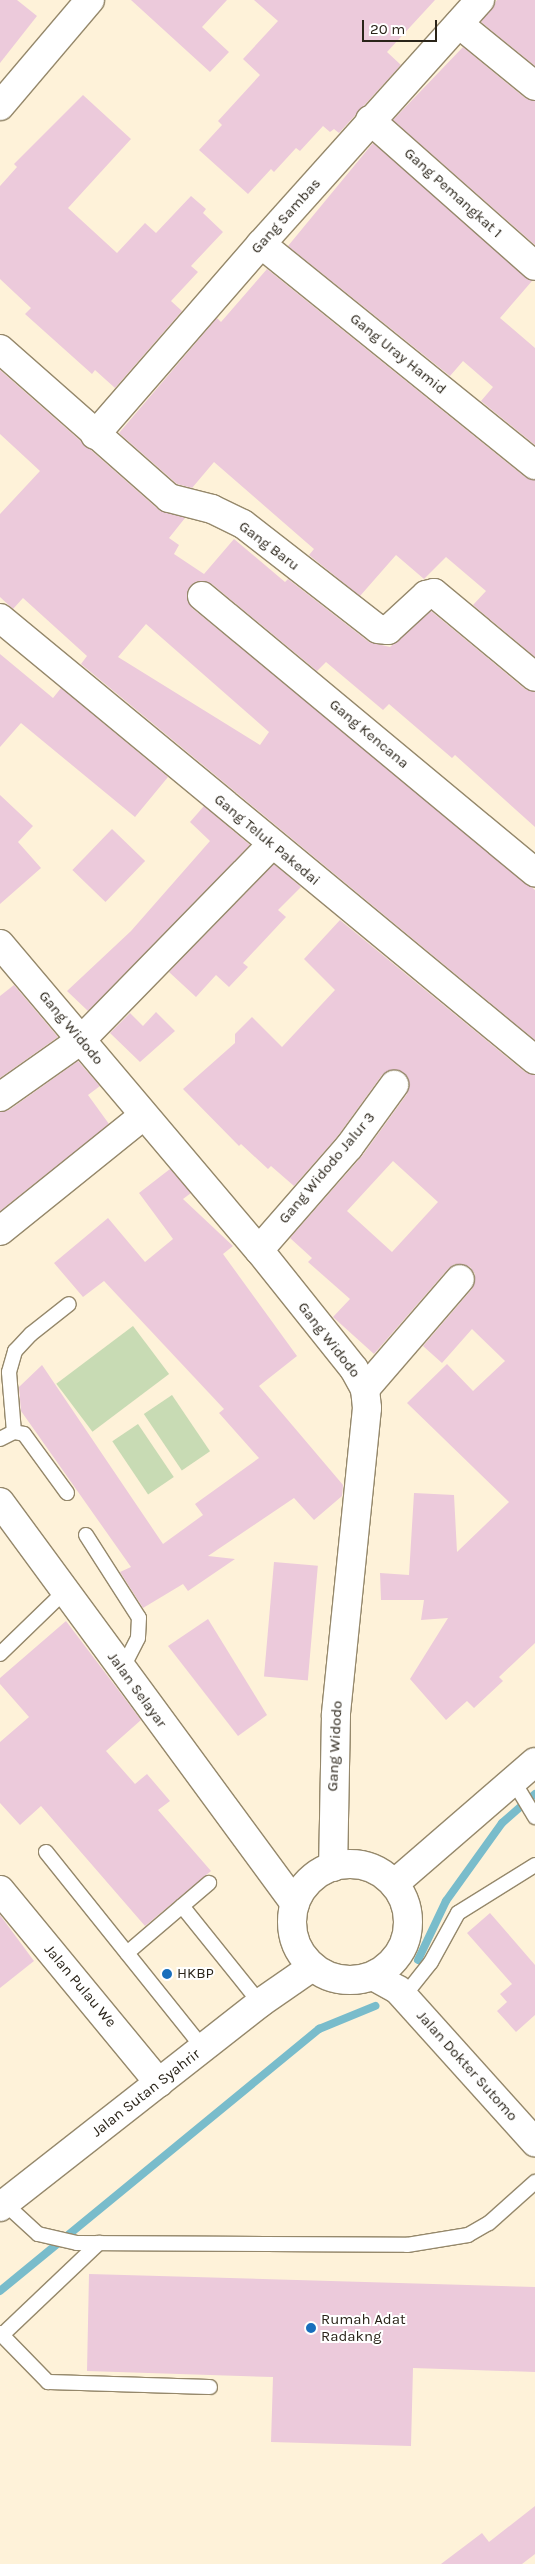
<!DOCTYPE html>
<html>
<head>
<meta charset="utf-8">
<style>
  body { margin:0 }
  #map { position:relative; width:535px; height:2564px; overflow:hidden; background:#fef2d9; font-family:Karla,sans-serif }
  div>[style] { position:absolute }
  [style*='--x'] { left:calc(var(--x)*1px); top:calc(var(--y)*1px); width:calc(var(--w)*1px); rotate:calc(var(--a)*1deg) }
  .green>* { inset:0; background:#c8dbb4; transform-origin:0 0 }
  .stream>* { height:8px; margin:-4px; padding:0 4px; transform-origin:4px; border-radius:4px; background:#79bccb }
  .building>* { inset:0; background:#eccadb; transform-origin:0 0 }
  .roads { filter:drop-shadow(1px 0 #95886b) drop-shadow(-1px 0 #95886b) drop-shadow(0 1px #95886b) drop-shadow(0 -1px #95886b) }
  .lane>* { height:14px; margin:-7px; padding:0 7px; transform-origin:7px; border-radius:7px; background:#fff }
  .street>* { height:28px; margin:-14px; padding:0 14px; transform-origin:14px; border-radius:14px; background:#fff }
  .secondary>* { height:28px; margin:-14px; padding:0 14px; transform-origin:14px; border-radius:14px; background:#fff }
  .secondary>.ring { margin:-14px; padding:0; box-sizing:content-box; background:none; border:28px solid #fff; border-radius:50% }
  .dots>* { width:14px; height:14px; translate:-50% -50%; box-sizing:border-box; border:2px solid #fff; border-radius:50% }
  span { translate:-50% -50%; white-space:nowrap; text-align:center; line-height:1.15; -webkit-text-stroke:4px #fff; paint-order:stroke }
  .street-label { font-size:15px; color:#2a2419 }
  .poi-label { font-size:15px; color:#2a2419 }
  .left { translate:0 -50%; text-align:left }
  .scale { position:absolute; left:362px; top:20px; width:75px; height:22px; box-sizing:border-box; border:2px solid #2a2419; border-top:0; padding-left:6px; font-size:15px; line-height:18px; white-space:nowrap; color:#2a2419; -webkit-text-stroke:4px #fff; paint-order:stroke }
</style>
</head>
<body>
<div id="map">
  <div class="green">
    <div style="left:133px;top:1326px;width:60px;height:96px;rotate:53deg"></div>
    <div style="left:172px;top:1395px;width:68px;height:34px;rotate:56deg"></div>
    <div style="left:138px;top:1424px;width:64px;height:31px;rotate:56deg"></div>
  </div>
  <div class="stream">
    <div style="--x:418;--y:1960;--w:65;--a:-64.6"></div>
    <div style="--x:446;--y:1901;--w:96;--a:-54.3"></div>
    <div style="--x:502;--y:1823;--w:44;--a:-41.3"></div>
    <div style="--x:0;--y:2291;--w:413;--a:-39.4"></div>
    <div style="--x:319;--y:2029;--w:61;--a:-22.3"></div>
  </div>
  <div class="building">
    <div style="clip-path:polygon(0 0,17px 0,37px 16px,0 63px)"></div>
    <div style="clip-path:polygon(131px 0,227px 0,202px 27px,229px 52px,210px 72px)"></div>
    <div style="clip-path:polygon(254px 0,435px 0,387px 52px,401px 65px,339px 133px,334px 129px,330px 132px,323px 126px,300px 151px,296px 148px,274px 172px,271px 169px,248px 194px,199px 150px,222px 125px,218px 121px,260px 75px,243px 59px,278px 21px)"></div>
    <div style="clip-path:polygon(497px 0,535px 0,535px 66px,481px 22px)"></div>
    <div style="clip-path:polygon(463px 47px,525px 98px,535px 101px,535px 245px,393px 120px)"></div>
    <div style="clip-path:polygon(83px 95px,131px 139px,68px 208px,117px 253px,145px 223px,156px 233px,191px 196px,206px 209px,203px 213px,223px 232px,191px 266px,198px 272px,171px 301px,182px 311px,115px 388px,95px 370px,92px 374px,25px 314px,31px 308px,0 279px,0 186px,17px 167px,14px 164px)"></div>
    <div style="clip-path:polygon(373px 143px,532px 281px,500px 318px,535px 348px,535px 445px,481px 401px,493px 387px,463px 361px,450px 376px,288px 246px)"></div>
    <div style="clip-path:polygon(267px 269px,525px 477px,535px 480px,535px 657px,473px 605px,486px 591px,446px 557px,424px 579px,396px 555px,360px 596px,309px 555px,314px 549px,214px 462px,192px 488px,177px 484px,119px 433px,217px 318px,221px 322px)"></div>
    <div style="clip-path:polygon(evenodd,0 370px,159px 510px,185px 518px,169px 538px,179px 545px,174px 554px,204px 574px,234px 539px,285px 582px,288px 579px,369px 642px,390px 647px,431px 611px,525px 689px,535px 692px,535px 827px,455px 755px,452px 758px,389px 704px,383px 710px,326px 662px,317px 671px,212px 584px,197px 581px,187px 593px,192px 608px,535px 890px,535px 1040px,81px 664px,87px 656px,23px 598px,13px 609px,0 597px,0 514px,40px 471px,0 434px,0 370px,146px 624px,269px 732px,260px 745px,118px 657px,146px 624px)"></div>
    <div style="clip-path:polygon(0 654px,53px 698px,61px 688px,168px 777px,135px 817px,21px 723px,0 747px)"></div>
    <div style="clip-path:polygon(0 795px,33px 826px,18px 842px,41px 868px,0 904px)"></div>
    <div style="clip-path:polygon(204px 806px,250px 845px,88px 1011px,67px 991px,131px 931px,210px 841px,190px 822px)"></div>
    <div style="left:112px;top:829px;width:46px;height:57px;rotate:44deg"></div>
    <div style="clip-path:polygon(274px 864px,301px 887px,278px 910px,286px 917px,243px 963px,248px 967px,229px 987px,216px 975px,196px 997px,169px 972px)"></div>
    <div style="clip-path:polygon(evenodd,340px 920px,525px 1072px,535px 1075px,535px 1643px,499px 1677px,503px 1681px,474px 1708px,467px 1701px,446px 1720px,410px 1679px,448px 1618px,421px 1620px,424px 1600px,381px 1600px,380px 1573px,409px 1575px,414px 1493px,454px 1495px,457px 1552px,509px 1502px,407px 1403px,447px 1364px,473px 1391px,505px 1361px,472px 1329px,442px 1363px,423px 1346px,472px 1289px,475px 1274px,470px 1267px,455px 1264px,448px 1269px,374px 1354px,333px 1317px,350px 1299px,308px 1262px,312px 1258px,290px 1238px,362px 1156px,407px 1094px,408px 1079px,396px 1070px,382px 1075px,337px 1137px,294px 1186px,271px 1166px,268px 1169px,241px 1144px,239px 1146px,183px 1089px,235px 1043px,235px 1034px,252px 1017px,282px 1047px,335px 990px,304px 959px,340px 920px,393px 1161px,438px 1202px,392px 1252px,347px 1211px,393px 1161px)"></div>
    <div style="clip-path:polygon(14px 985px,58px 1037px,0 1078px,0 996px)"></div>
    <div style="clip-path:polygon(156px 1012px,175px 1031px,140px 1062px,110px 1033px,130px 1013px,143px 1026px)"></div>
    <div style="clip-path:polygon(78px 1061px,100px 1086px,88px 1095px,109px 1124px,0 1211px,0 1112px,9px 1110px)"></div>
    <div style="clip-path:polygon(170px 1169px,191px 1193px,183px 1199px,233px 1246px,223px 1254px,297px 1356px,259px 1386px,343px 1485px,342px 1496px,314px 1520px,294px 1498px,208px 1556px,235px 1559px,188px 1591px,183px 1584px,143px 1608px,120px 1572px,131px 1567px,21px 1411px,19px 1387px,42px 1365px,163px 1544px,203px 1515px,195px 1504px,259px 1458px,219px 1413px,224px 1409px,104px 1281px,83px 1297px,54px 1263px,108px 1218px,145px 1262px,173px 1239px,139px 1193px)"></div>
    <div style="left:274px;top:1562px;width:44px;height:115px;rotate:5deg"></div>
    <div style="clip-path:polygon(208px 1619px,267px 1715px,238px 1736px,168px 1646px)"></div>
    <div style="clip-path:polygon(66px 1621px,141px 1720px,106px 1751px,135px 1784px,147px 1774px,170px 1801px,158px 1810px,211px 1871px,145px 1926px,41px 1806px,20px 1825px,0 1803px,0 1742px,29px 1717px,0 1684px,0 1678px)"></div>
    <div style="clip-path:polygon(490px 1913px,535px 1965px,535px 2015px,516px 2032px,497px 2011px,507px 2002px,500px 1994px,512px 1984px,467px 1933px)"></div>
    <div style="clip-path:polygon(0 1915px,34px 1961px,0 1988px)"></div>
    <div style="clip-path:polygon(89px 2274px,535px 2287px,535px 2372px,413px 2368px,411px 2446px,271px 2442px,273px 2377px,87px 2371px)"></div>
    <div style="clip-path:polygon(535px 2506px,535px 2554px,522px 2564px,441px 2564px,482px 2533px,489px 2542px)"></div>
  </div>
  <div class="roads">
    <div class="lane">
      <div style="--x:14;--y:1432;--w:60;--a:-94.8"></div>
      <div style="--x:9;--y:1372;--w:22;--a:-74"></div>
      <div style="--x:15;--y:1351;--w:23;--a:-47"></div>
      <div style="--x:31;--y:1334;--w:48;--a:-38.3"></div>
      <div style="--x:0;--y:1439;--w:16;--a:-27"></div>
      <div style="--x:14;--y:1432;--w:10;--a:11"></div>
      <div style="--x:24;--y:1434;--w:73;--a:53.9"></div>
      <div style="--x:86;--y:1535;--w:98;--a:57.4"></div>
      <div style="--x:139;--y:1618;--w:20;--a:93"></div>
      <div style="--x:138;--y:1638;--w:35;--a:117"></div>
      <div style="--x:0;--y:1654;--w:91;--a:-44.1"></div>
      <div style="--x:514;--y:1782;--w:41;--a:59"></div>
      <div style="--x:46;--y:1852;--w:251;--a:51.3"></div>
      <div style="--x:182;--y:1906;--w:124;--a:51.2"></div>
      <div style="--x:127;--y:1953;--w:108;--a:-40.5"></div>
      <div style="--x:404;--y:1996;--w:43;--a:-51.5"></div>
      <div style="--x:431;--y:1962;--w:56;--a:-61.1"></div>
      <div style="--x:458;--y:1913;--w:91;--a:-31.9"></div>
      <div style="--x:2;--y:2201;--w:49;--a:42.5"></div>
      <div style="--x:38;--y:2234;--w:40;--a:13"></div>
      <div style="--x:77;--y:2243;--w:330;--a:0.3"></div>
      <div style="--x:407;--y:2245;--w:62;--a:-9.3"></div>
      <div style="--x:468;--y:2235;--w:24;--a:-30"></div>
      <div style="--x:489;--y:2223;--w:62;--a:-41.7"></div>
      <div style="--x:0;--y:2333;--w:69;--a:45.6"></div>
      <div style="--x:48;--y:2382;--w:162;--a:1.8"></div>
      <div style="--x:2;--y:2335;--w:134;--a:-43.5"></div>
    </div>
    <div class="street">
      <div style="--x:459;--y:24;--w:98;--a:39.2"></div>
      <div style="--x:0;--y:106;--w:139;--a:-49.7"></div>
      <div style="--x:370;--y:120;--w:220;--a:41.5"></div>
      <div style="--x:261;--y:244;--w:352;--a:38.9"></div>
      <div style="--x:0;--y:349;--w:225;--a:41.4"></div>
      <div style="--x:169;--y:498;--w:44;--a:14.3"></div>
      <div style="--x:212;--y:509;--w:34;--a:26"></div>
      <div style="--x:243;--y:524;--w:171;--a:37.9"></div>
      <div style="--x:378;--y:629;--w:10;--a:6"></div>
      <div style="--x:388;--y:630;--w:52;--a:-42.6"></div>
      <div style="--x:426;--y:595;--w:8;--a:-14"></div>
      <div style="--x:434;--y:593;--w:131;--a:39.7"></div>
      <div style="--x:95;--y:435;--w:253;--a:-49"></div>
      <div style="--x:261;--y:244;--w:328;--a:-48.1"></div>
      <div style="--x:202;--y:596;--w:433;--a:39.7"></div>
      <div style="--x:0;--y:618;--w:694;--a:39.56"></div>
      <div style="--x:0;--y:944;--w:401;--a:49.8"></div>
      <div style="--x:259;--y:1250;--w:152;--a:51.4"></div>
      <div style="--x:354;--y:1369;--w:23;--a:61"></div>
      <div style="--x:365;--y:1389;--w:19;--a:84"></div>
      <div style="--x:367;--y:1408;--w:309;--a:95.8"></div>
      <div style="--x:336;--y:1715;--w:152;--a:91.1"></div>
      <div style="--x:0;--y:1097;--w:99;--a:-35.1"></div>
      <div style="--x:81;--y:1040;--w:274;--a:-45.7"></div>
      <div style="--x:0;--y:1231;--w:184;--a:-38.8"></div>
      <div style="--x:259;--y:1250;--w:137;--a:-48.9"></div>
      <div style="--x:349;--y:1147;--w:77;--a:-54"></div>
      <div style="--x:365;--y:1389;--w:145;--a:-49.2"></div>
      <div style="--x:0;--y:1502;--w:498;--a:53.7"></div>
      <div style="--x:0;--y:1890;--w:250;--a:50.5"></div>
      <div style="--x:373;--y:1976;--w:29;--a:29"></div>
    </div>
    <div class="secondary">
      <div class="ring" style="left:292px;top:1864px;width:88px;height:88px"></div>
      <div style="--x:394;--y:1884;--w:186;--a:-40.9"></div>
      <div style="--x:398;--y:1990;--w:205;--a:48"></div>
      <div style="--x:0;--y:2207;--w:330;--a:-38.1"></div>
      <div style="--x:260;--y:2003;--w:63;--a:-34.7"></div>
    </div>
  </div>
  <div class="dots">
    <div style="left:167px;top:1974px;background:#186ebc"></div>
    <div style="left:311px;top:2328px;background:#186ebc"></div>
  </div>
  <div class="street-label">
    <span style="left:453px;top:193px;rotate:42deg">Gang Pemangkat 1</span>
    <span style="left:286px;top:216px;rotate:-48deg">Gang Sambas</span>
    <span style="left:398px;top:354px;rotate:39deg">Gang Uray Hamid</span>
    <span style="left:269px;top:546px;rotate:37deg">Gang Baru</span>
    <span style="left:369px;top:734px;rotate:40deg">Gang Kencana</span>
    <span style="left:267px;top:840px;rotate:40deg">Gang Teluk Pakedai</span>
    <span style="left:71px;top:1028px;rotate:50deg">Gang Widodo</span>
    <span style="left:327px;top:1168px;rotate:-50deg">Gang Widodo Jalur 3</span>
    <span style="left:329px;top:1340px;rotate:52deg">Gang Widodo</span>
    <span style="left:137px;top:1690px;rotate:54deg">Jalan Selayar</span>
    <span style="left:335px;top:1746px;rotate:-87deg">Gang Widodo</span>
    <span style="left:80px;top:1986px;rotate:50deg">Jalan Pulau We</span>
    <span style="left:467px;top:2066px;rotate:48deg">Jalan Dokter Sutomo</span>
    <span style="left:146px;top:2093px;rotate:-38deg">Jalan Sutan Syahrir</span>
  </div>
  <div class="poi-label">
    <span class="left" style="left:177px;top:1974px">HKBP</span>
    <span class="left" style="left:321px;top:2328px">Rumah Adat<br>Radakng</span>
  </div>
  <div class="scale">20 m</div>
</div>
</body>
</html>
